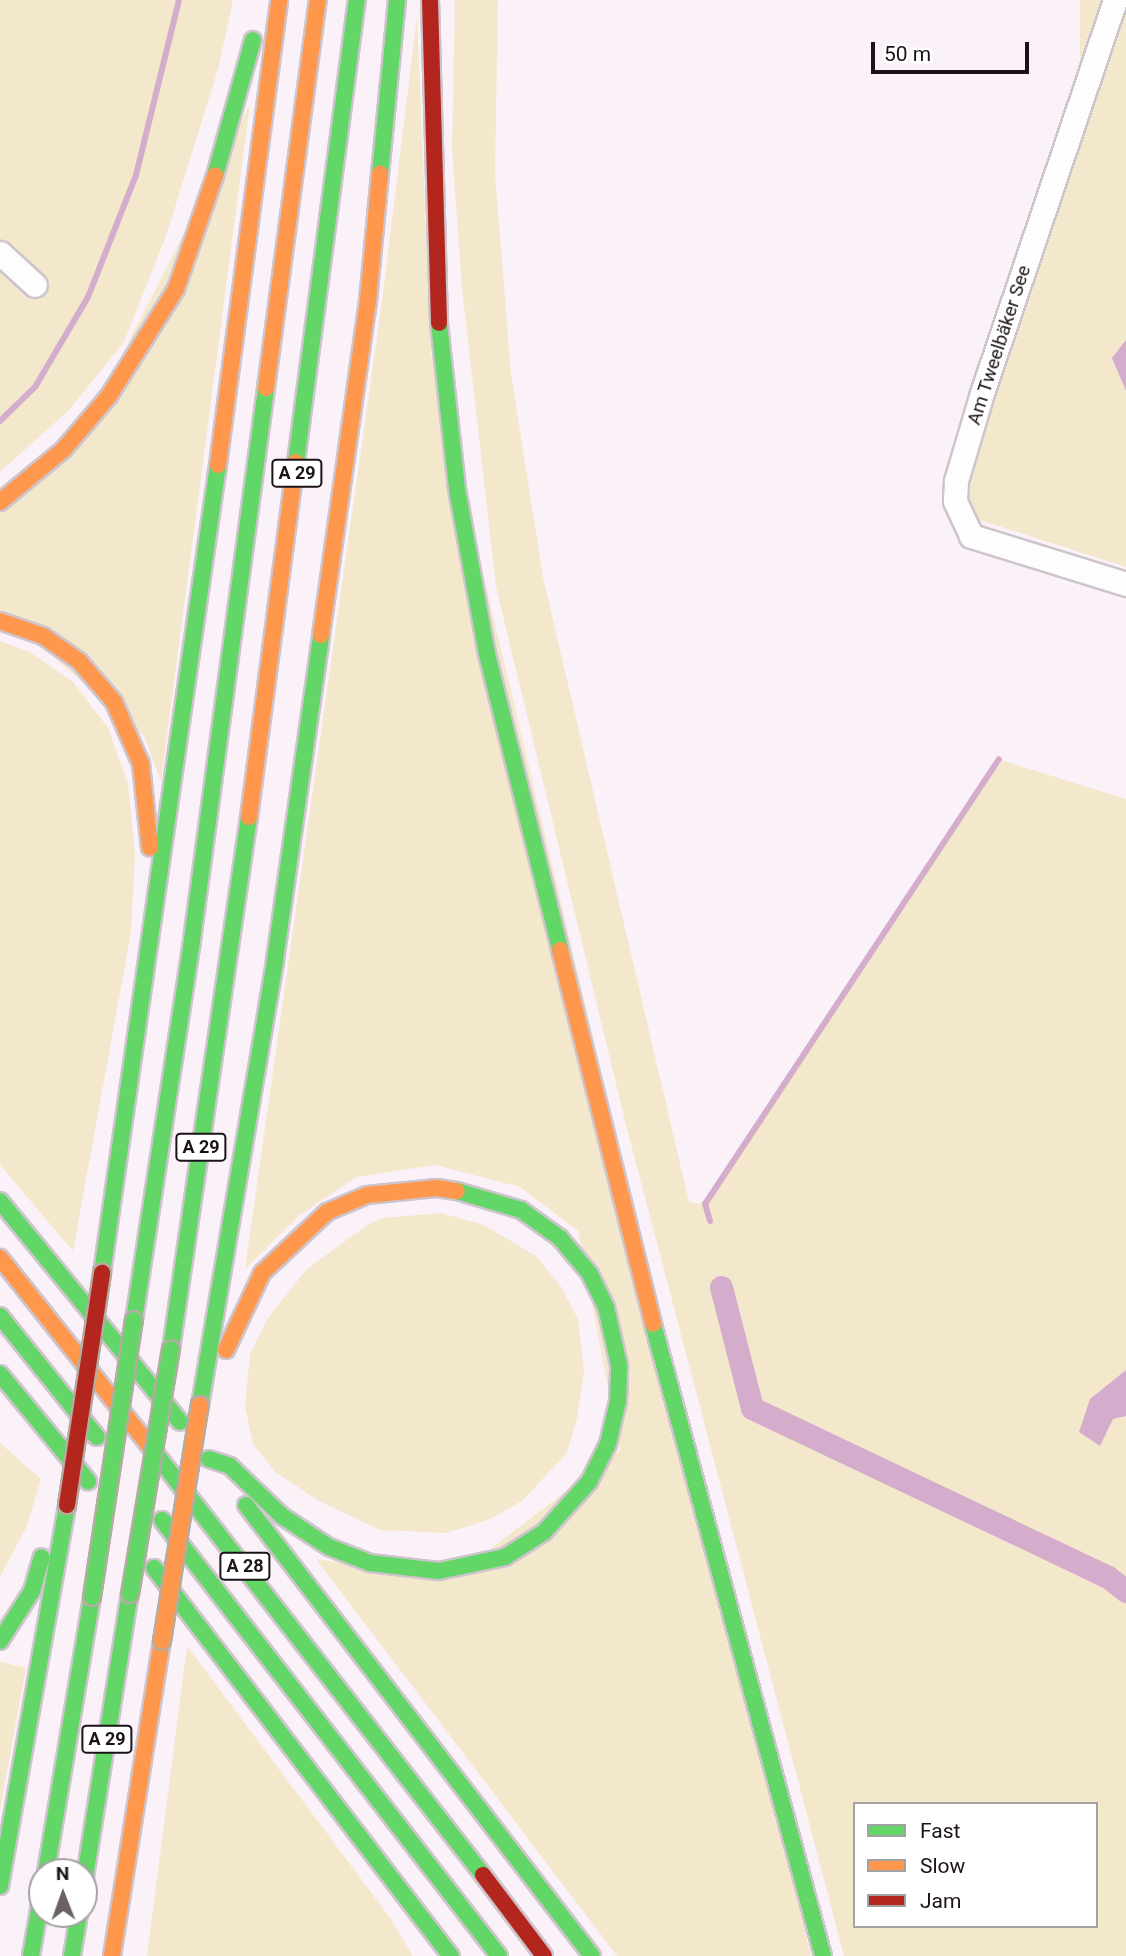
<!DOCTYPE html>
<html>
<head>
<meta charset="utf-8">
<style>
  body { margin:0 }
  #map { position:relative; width:1126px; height:1956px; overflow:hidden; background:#fbf1f9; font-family:Roboto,sans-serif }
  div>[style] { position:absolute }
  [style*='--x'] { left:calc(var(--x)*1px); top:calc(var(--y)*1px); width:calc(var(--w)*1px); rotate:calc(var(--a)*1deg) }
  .green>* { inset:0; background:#f4e8cc; transform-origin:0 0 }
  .water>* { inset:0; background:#d4accc }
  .stream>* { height:6px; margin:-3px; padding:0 3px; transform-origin:3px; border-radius:3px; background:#d4accc }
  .canal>* { height:23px; margin:-11.5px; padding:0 11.5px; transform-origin:11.5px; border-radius:11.5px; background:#d4accc }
  .roads { filter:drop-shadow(2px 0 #cec5cc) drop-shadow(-2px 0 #cec5cc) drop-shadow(0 2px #cec5cc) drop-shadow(0 -2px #cec5cc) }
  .street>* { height:23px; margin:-11.5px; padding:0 11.5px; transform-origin:11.5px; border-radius:11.5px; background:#fefdfe }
  .fast>* { height:16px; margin:-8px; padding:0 8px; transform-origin:8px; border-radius:8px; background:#63d668 }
  .slow>* { height:16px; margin:-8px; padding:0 8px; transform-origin:8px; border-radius:8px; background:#ff974d }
  .jam>* { height:16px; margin:-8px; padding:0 8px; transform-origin:8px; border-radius:8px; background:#b3261e }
  .bridges { filter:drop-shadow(2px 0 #b5aca2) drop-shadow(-2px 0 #b5aca2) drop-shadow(0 2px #b5aca2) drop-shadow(0 -2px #b5aca2) }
  .fast-bridge>* { height:16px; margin:-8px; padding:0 8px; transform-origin:8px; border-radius:8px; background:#63d668 }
  .slow-bridge>* { height:16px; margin:-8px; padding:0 8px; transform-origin:8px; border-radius:8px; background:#ff974d }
  .jam-bridge>* { height:16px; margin:-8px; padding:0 8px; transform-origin:8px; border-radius:8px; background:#b3261e }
  span { translate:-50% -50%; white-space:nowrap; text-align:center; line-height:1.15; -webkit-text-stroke:5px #fff; paint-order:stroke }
  .shield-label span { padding:2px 5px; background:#fff; border:2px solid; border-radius:5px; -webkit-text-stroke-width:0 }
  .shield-label { font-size:18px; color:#1c131a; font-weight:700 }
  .street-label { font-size:19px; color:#1c131a }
  .legend { position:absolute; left:853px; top:1802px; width:245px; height:126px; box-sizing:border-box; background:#fff; border:2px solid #a4a1a3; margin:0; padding:9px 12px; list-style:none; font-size:21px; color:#1c131a }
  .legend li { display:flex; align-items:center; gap:14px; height:35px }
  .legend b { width:35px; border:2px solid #a4a1a3 }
  .north { position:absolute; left:28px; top:1858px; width:70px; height:70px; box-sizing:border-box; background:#fff; border:2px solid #a4a1a3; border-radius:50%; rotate:359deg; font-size:19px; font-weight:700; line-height:28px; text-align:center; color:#1c131a }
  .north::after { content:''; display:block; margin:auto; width:24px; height:32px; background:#6a6168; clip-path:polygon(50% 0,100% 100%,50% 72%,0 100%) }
  .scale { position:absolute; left:871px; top:42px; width:158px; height:32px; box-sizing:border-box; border:4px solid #1c131a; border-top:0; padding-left:9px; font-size:21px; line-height:24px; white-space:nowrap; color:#1c131a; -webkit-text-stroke:5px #fff; paint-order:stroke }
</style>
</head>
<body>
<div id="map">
  <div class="green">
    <div style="clip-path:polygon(0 0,233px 0,219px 66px,166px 236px,124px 342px,69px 410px,0 472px)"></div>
    <div style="clip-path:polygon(evenodd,455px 0,498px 0,495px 174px,511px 374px,543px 577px,689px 1202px,705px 1204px,1001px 760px,1126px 799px,1126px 1370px,1090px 1399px,1113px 1419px,1126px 1416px,1126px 1582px,1122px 1579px,1114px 1590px,1126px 1600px,1126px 1956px,844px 1956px,626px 1125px,496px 587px,462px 288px,452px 149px,455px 0,855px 1804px,1096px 1804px,1096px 1926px,855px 1926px,855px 1804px)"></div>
    <div style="left:1080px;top:0;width:26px;height:516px"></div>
    <div style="clip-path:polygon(1126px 0,1126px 340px,1112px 358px,1126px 391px,1126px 567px,977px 519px,960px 497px,987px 394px)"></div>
    <div style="clip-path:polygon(417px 16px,431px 354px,811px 1956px,617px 1956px,316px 1559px,451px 1579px,620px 1450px,578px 1231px,520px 1187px,435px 1165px,357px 1177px,301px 1214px,245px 1269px,382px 302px)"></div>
    <div style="clip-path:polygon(250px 104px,161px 782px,144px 736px,0 610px,0 513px,70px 457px)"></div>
    <div style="clip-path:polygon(0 641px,30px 652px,73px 682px,108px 728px,128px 784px,135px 854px,131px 932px,73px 1251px,0 1165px)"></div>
    <div style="clip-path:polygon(441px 1213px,484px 1225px,536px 1256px,560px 1285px,578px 1319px,584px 1371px,577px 1419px,566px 1454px,522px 1501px,490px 1519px,447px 1533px,380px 1530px,319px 1501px,275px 1472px,253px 1444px,245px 1407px,250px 1354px,268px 1318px,306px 1270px,367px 1225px,383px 1218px)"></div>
    <div style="clip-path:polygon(0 1443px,41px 1479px,27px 1526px,0 1577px)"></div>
    <div style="clip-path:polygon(187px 1646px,391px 1919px,413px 1956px,147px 1956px)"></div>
    <div style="clip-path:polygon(1px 1662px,26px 1668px,0 1810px,0 1663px)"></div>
  </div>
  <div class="water">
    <div style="clip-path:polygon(1126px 340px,1126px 391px,1112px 358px)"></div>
    <div style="clip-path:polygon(1126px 1370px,1126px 1416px,1113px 1419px,1100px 1446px,1079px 1432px,1090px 1399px)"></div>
  </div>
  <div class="stream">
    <div style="--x:0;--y:421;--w:49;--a:-44.2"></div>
    <div style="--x:35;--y:387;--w:104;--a:-59.5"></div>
    <div style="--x:88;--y:297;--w:131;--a:-68.5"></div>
    <div style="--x:136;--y:175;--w:180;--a:-76.2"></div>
    <div style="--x:710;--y:1221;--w:18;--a:-106"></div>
    <div style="--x:705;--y:1204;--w:533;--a:-56.55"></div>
  </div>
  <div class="canal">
    <div style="--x:721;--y:1287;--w:125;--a:75.6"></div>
    <div style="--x:752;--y:1408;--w:394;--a:25.4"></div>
    <div style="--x:1108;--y:1577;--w:23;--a:38"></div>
  </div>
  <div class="roads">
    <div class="street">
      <div style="--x:1115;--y:0;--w:415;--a:108.7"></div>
      <div style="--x:982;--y:393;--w:92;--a:106.5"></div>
      <div style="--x:956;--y:481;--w:20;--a:93"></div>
      <div style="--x:955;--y:501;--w:38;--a:65"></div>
      <div style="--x:971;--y:536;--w:162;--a:17.2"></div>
      <div style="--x:0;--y:253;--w:47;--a:42.4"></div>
    </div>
    <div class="fast">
      <div style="--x:380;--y:174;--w:175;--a:-84.4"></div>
      <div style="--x:215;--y:176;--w:141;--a:-74.4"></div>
      <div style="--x:439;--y:323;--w:167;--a:83.8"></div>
      <div style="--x:457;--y:489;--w:168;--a:79.7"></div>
      <div style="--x:487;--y:654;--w:305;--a:76.1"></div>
      <div style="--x:296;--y:462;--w:466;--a:-82.5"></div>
      <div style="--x:0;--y:1201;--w:285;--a:50.8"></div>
      <div style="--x:102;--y:1273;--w:816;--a:-81.83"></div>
      <div style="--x:0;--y:1316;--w:155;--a:51.3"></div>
      <div style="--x:134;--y:1320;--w:384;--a:-81.3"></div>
      <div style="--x:192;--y:940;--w:557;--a:-82.36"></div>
      <div style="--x:653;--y:1324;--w:654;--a:74.94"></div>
      <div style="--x:171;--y:1349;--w:538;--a:-81.66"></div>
      <div style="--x:0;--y:1374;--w:139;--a:50.6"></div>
      <div style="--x:200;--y:1405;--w:451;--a:-80.4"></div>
      <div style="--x:275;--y:960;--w:328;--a:-81.9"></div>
      <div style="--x:152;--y:1449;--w:539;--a:52.15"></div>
      <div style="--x:209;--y:1459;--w:22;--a:18"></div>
      <div style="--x:230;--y:1466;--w:72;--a:43.9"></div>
      <div style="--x:282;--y:1516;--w:56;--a:33.4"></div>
      <div style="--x:329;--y:1547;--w:44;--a:21.3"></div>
      <div style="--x:370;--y:1563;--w:69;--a:6.6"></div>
      <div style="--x:439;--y:1571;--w:67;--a:-12"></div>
      <div style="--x:505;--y:1557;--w:46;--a:-32.7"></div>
      <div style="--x:544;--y:1532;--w:67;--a:-48"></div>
      <div style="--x:589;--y:1482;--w:42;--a:-63.4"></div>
      <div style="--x:608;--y:1444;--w:44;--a:-76.9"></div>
      <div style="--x:618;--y:1401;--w:36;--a:-88"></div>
      <div style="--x:619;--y:1365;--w:59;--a:-102.6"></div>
      <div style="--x:606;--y:1307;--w:37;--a:-116"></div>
      <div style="--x:590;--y:1274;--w:47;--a:-129.8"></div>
      <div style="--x:560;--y:1238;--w:48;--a:-144.3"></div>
      <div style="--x:521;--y:1210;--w:67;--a:-163.5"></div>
      <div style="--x:246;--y:1505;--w:568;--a:52.51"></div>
      <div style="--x:162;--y:1520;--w:551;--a:52.3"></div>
      <div style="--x:154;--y:1568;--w:489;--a:52.6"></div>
      <div style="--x:0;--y:1641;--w:59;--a:-57.4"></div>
      <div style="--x:32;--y:1591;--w:35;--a:-74"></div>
      <div style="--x:46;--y:1872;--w:279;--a:-80.5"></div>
      <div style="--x:84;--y:1883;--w:293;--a:-81"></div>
      <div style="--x:0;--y:1886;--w:387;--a:-80"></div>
      <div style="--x:31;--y:1956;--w:64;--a:-80.1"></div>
      <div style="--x:72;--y:1956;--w:43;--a:-80.5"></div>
    </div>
    <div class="slow">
      <div style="--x:266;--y:388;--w:391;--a:-82.4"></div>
      <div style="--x:218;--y:465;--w:469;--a:-82.5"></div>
      <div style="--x:0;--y:502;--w:83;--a:-39.6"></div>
      <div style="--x:64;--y:449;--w:70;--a:-49.7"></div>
      <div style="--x:109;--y:396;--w:126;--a:-57.9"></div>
      <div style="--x:176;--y:289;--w:120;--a:-71"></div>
      <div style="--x:0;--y:621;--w:46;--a:19.2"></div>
      <div style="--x:43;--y:636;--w:44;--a:34.8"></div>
      <div style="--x:79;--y:661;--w:54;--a:49.5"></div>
      <div style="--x:114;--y:702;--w:68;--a:66.5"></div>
      <div style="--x:141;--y:764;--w:84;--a:83.9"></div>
      <div style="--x:321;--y:635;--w:337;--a:-82"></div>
      <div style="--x:368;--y:301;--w:128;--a:-84.6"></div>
      <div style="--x:249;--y:817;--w:358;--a:-82.5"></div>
      <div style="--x:560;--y:950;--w:385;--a:76"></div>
      <div style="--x:0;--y:1258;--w:244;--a:51.5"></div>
      <div style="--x:226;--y:1350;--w:85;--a:-64.9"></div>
      <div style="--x:262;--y:1273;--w:89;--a:-43.2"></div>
      <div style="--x:327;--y:1212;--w:43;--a:-23"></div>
      <div style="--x:367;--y:1195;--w:70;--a:-5.7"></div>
      <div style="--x:437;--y:1188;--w:20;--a:9"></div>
      <div style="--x:112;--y:1956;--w:319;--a:-81"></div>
    </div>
    <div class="jam">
      <div style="--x:430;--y:0;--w:323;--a:88.4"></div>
      <div style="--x:483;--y:1875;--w:101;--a:53"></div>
    </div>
  </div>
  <div class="bridges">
    <div class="fast-bridge">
      <div style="--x:130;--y:1594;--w:248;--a:-80.5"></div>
      <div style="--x:92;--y:1597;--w:280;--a:-81.4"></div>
    </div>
    <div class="slow-bridge">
      <div style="--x:162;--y:1641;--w:239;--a:-80.9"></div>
    </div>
    <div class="jam-bridge">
      <div style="--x:67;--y:1505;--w:235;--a:-81.4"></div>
    </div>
  </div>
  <div class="shield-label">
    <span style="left:297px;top:473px">A 29</span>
    <span style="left:201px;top:1147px">A 29</span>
    <span style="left:245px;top:1566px">A 28</span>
    <span style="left:107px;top:1739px">A 29</span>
  </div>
  <div class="street-label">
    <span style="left:999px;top:345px;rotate:-72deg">Am Tweelbäker See</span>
  </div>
  <ul class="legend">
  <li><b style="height:9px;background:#63d668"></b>Fast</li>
  <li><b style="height:9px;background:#ff974d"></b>Slow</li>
  <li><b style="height:9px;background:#b3261e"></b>Jam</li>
  </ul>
  <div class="north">N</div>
  <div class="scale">50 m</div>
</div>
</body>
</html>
